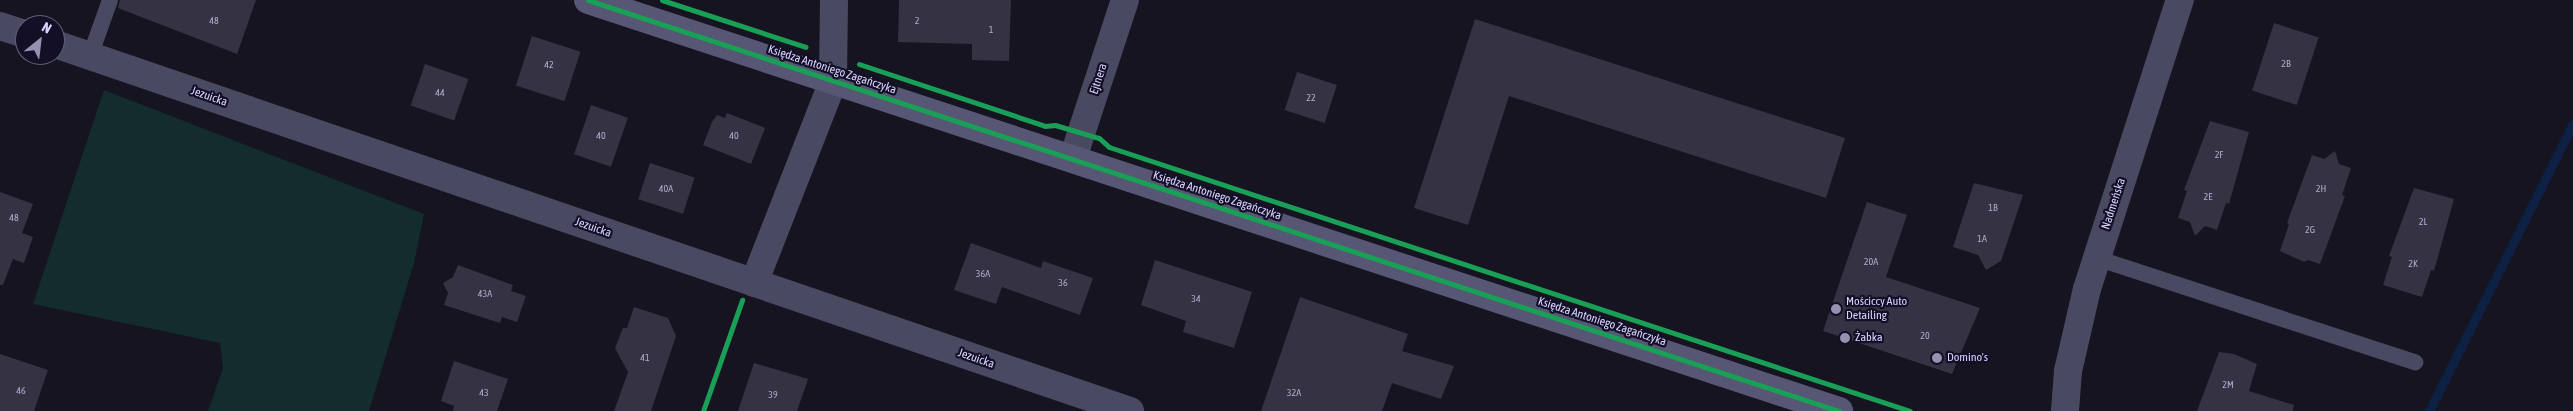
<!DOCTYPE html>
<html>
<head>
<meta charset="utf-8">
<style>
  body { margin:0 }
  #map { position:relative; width:2573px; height:411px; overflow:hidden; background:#161421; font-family:"Asap Condensed",sans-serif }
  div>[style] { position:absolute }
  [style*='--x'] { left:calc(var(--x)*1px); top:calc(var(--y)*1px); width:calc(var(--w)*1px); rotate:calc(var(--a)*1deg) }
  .green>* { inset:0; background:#132c2d }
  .stream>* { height:9px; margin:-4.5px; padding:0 4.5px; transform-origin:4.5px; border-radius:4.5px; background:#0d2144 }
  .building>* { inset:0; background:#343243; transform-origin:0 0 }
  .path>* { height:3px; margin-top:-1.5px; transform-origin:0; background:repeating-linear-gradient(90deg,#44505f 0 2.5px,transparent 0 6.5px) }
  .lane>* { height:16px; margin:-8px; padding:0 8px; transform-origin:8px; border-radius:8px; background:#4a4962 }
  .street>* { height:28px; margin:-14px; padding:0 14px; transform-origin:14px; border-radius:14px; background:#4a4962 }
  .secondary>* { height:28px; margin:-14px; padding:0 14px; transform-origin:14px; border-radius:14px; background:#575674 }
  .cycleway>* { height:5px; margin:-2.5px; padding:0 2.5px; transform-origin:2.5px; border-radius:2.5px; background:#1a9f57 }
  .dots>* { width:14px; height:14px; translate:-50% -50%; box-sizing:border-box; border:2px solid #130f26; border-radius:50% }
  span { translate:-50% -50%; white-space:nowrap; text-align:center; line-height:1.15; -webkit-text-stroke:4.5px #130f26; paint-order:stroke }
  .number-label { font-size:10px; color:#b0acd0 }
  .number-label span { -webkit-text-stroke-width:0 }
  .street-label { font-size:12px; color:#d9d4ff }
  .poi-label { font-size:12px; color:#d9d4ff }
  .left { translate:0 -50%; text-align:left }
  .north { position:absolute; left:15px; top:15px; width:50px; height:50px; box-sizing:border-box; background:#130f26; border:1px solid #625e7d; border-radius:50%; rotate:29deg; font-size:14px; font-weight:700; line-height:20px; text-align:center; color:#d9d4ff }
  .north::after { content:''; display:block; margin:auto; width:18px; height:22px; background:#9591b1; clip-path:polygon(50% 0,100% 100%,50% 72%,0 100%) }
</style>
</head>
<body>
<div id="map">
  <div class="green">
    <div style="clip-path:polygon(104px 90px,424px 214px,414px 263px,369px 411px,208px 411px,223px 368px,220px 343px,33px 304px)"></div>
  </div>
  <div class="stream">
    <div style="--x:2429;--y:411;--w:321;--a:-63.4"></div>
  </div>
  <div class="building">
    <div style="clip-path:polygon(120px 0,256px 0,237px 54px,118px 8px)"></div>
    <div style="clip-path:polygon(899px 0,1011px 0,1009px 61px,972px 60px,972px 44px,898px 42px)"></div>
    <div style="clip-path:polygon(1475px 19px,1845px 138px,1826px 198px,1509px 96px,1468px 225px,1414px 208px)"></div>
    <div style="left:2274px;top:23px;width:47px;height:71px;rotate:18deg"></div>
    <div style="left:532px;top:36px;width:51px;height:52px;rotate:18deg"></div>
    <div style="left:425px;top:64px;width:46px;height:44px;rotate:19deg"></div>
    <div style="left:1297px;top:72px;width:42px;height:40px;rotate:18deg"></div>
    <div style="left:591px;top:105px;width:39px;height:52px;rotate:19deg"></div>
    <div style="clip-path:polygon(727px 113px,765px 128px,751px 164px,703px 145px,712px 122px,717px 115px,725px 118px)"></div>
    <div style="clip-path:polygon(2210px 121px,2249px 132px,2229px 204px,2226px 203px,2217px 230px,2205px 226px,2195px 236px,2190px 222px,2178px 218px,2187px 191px,2184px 190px)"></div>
    <div style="clip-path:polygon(2335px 151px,2339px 164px,2351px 168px,2342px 195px,2345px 196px,2320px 264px,2308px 260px,2304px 262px,2280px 251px,2289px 224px,2287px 223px,2312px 155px,2324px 159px)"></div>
    <div style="left:650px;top:163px;width:47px;height:38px;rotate:18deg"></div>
    <div style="clip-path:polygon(1974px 183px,2023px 195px,2001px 261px,1986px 270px,1978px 255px,1953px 247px)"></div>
    <div style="clip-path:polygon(2414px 188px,2454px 199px,2434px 271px,2431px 270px,2422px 297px,2383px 285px,2392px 257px,2389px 256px)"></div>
    <div style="clip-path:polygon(0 192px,33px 204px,22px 233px,33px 237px,24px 263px,13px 259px,3px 285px,0 285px)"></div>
    <div style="clip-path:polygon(1867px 202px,1907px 215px,1886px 277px,1980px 308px,1952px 374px,1823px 331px)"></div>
    <div style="clip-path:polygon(971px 243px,1041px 268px,1043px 261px,1093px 278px,1080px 315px,1002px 287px,996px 304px,954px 290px)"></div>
    <div style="clip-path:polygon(1155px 260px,1252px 292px,1234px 348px,1183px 332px,1186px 321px,1141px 305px)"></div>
    <div style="clip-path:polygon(458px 265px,513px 285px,511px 291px,526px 296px,517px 322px,502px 317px,500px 323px,444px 305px,448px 293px,443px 283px,453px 277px)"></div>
    <div style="clip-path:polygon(1300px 297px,1408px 334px,1402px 351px,1454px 366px,1441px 399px,1392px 383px,1382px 411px,1261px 411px)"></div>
    <div style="clip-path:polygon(634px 307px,668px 318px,676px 336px,651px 411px,614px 411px,628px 372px,615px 348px,623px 328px,627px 328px)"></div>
    <div style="clip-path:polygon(2219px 352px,2234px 354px,2257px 364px,2249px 391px,2294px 405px,2293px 411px,2197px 411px)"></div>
    <div style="clip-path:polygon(0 354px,48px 370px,34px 411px,0 411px)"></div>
    <div style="clip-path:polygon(454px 361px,508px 379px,497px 411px,453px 411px,454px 406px,441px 401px)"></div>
    <div style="clip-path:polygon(754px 363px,808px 379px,797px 411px,738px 411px)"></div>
  </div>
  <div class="path">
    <div style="--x:703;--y:411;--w:109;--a:-70.7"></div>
  </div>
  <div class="lane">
    <div style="--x:90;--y:56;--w:59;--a:-70.3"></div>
    <div style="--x:2096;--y:258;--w:336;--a:18.1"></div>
  </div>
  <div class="street">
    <div style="--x:0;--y:26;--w:26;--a:18"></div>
    <div style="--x:55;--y:44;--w:1136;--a:18.85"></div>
    <div style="--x:1073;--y:158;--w:166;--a:-71.8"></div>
    <div style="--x:754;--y:283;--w:217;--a:-68.6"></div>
    <div style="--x:833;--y:81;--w:81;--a:-89.3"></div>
    <div style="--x:2065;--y:411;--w:40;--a:-85.7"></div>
    <div style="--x:2068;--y:371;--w:84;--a:-77"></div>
    <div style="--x:2087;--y:289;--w:304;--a:-72.2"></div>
  </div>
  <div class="secondary">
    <div style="--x:588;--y:0;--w:1317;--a:18.19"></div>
  </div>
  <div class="cycleway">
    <div style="--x:588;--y:0;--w:1317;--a:18.19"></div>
    <div style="--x:662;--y:0;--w:151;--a:18.1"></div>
    <div style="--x:859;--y:64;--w:196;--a:18.4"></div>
    <div style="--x:1045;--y:126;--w:10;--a:-6"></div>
    <div style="--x:1055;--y:125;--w:46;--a:16.5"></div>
    <div style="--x:1099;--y:138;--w:13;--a:42"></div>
    <div style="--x:1109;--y:147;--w:843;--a:18.24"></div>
    <div style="--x:703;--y:411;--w:118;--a:-70.6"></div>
  </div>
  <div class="dots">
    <div style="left:1836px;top:309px;background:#9591b1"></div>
    <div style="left:1845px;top:338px;background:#9591b1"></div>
    <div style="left:1937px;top:358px;background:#9591b1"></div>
  </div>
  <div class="number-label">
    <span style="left:214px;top:21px">48</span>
    <span style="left:917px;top:21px">2</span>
    <span style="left:991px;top:30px">1</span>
    <span style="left:2286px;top:64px">2B</span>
    <span style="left:549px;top:65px">42</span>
    <span style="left:440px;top:93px">44</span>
    <span style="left:1311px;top:98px">22</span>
    <span style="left:601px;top:136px">40</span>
    <span style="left:734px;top:136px">40</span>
    <span style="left:2219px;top:155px">2F</span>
    <span style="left:666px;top:189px">40A</span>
    <span style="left:2321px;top:189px">2H</span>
    <span style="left:2208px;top:197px">2E</span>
    <span style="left:1993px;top:208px">1B</span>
    <span style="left:14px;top:218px">48</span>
    <span style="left:2423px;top:222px">2L</span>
    <span style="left:2310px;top:230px">2G</span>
    <span style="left:1982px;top:239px">1A</span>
    <span style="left:1871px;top:262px">20A</span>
    <span style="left:2413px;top:264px">2K</span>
    <span style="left:983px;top:274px">36A</span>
    <span style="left:1063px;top:283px">36</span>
    <span style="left:485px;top:294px">43A</span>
    <span style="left:1196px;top:299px">34</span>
    <span style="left:1925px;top:336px">20</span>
    <span style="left:645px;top:358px">41</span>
    <span style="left:2228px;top:385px">2M</span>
    <span style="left:21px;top:391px">46</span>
    <span style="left:484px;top:393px">43</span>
    <span style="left:1294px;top:393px">32A</span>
    <span style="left:773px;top:395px">39</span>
  </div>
  <div class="street-label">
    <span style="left:832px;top:70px;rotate:18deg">Księdza Antoniego Zagańczyka</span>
    <span style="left:1099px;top:79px;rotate:-72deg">Ejtnera</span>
    <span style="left:209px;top:97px;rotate:19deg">Jezuicka</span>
    <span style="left:1217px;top:196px;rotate:18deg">Księdza Antoniego Zagańczyka</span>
    <span style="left:2114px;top:204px;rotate:-72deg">Nadmeńska</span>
    <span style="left:593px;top:228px;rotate:19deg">Jezuicka</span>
    <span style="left:1602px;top:322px;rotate:18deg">Księdza Antoniego Zagańczyka</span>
    <span style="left:976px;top:359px;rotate:19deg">Jezuicka</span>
  </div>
  <div class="poi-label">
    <span class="left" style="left:1846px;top:309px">Mościccy Auto<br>Detailing</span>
    <span class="left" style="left:1855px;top:338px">Żabka</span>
    <span class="left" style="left:1947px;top:358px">Domino's</span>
  </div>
  <div class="north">N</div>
</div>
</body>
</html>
